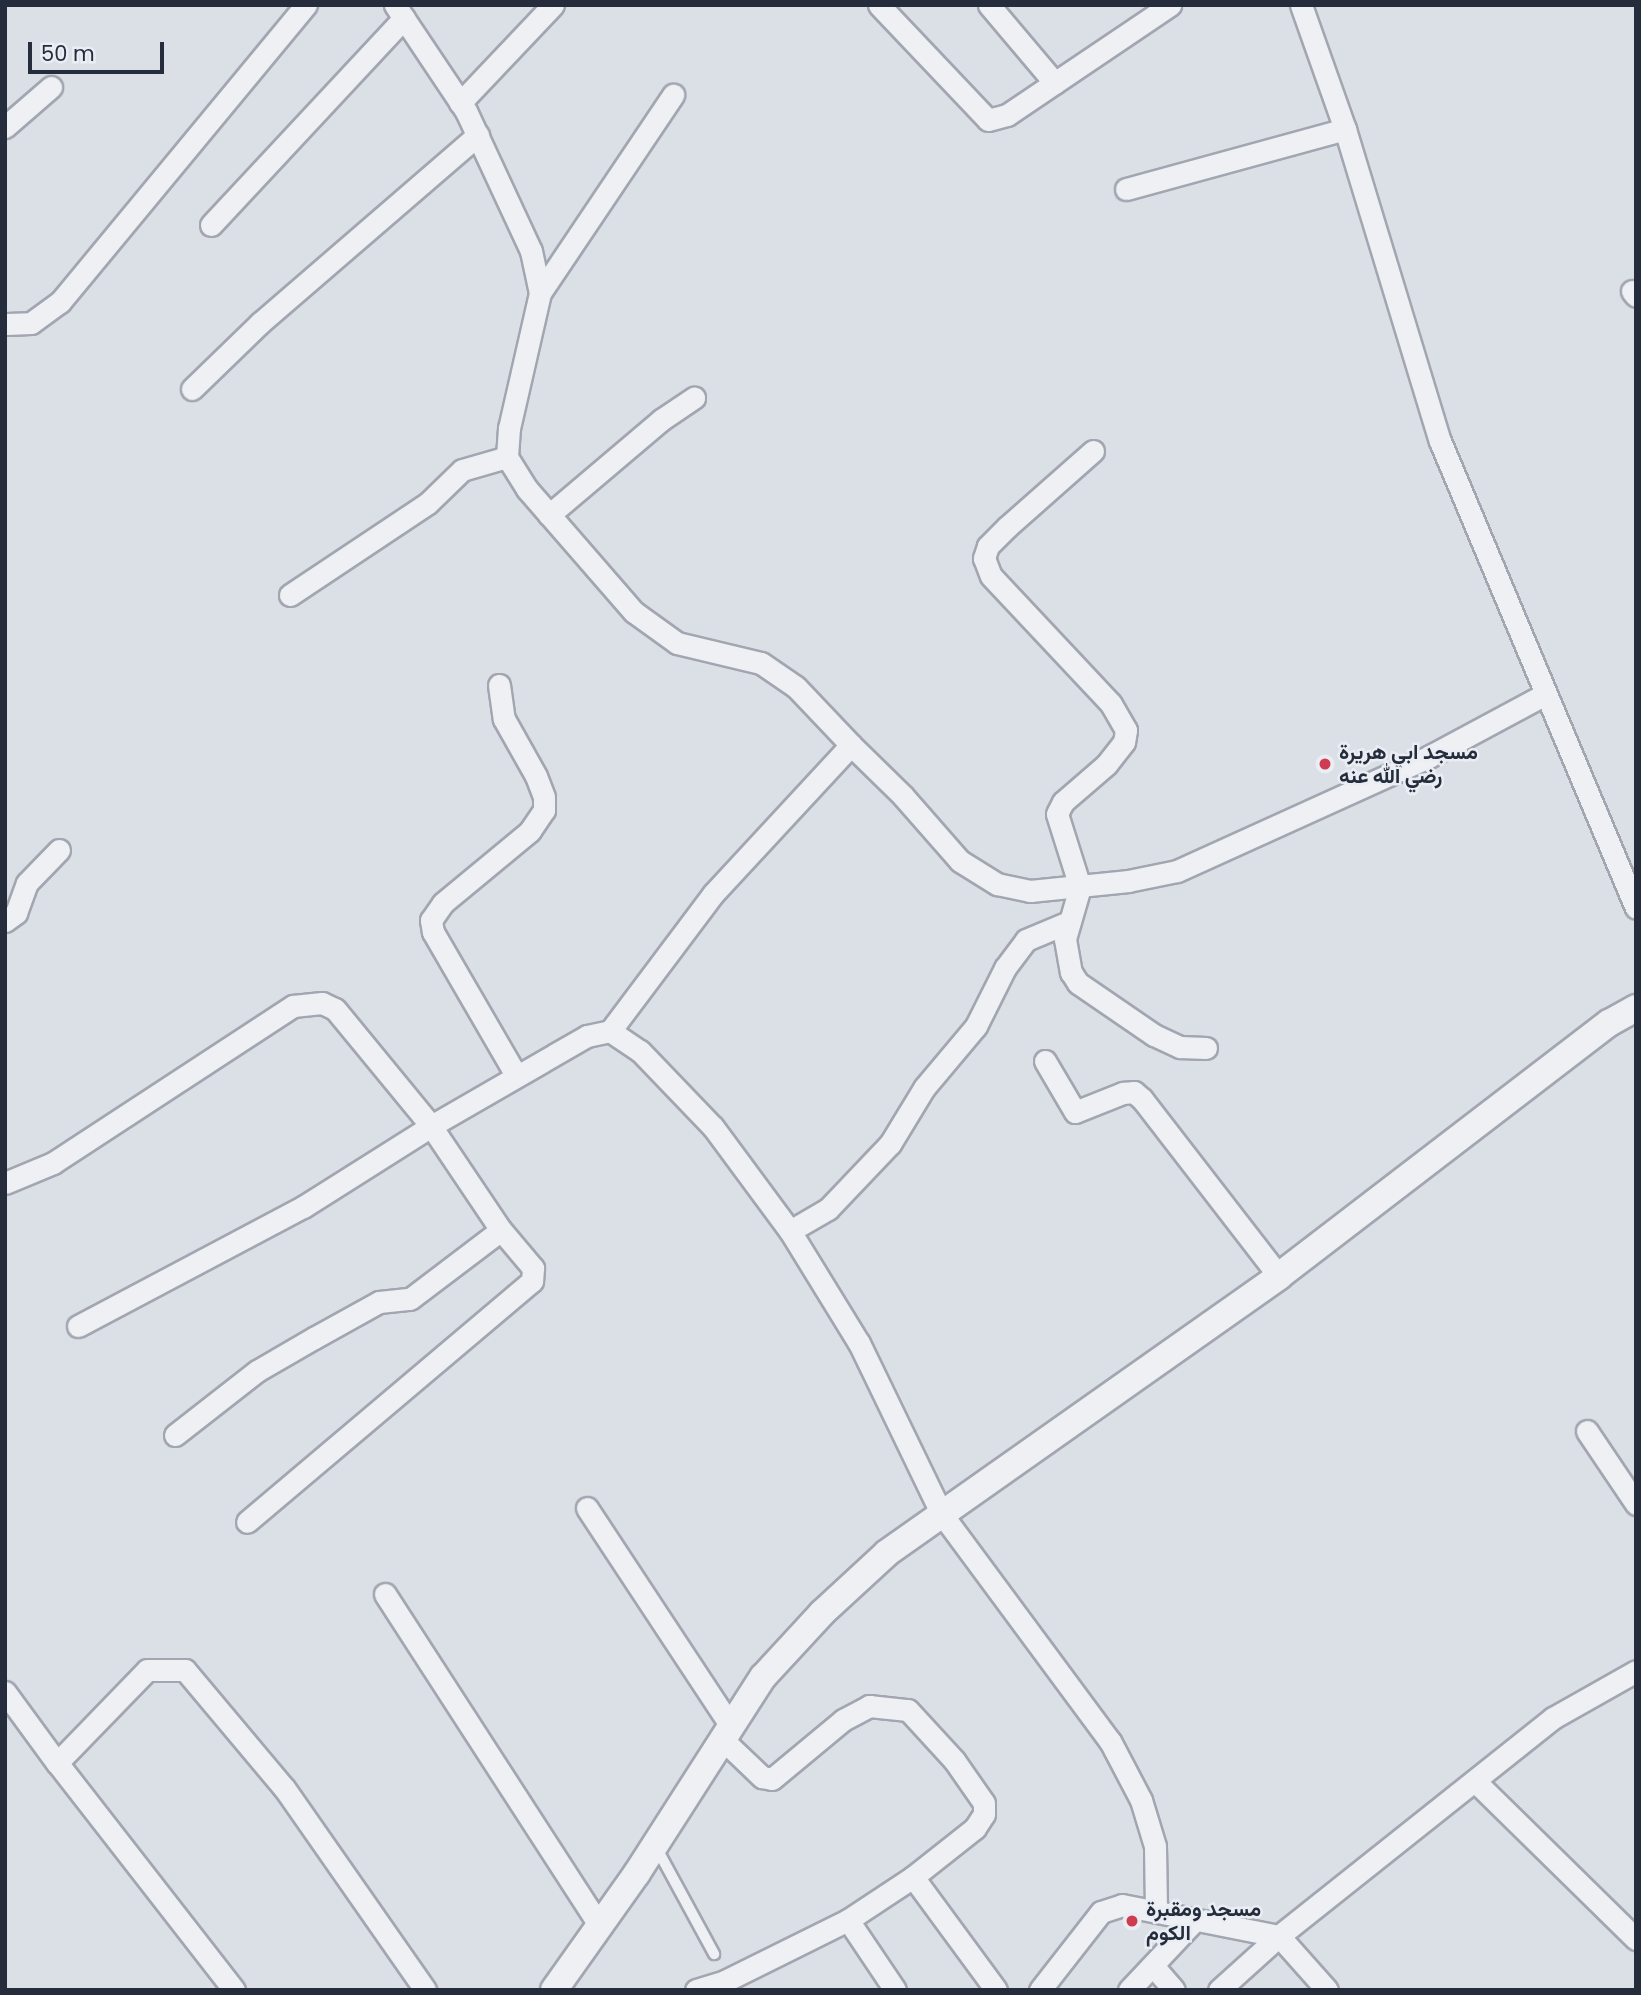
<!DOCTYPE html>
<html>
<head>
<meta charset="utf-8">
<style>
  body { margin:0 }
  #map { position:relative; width:1641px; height:1995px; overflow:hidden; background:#dbdfe6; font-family:Poppins,Vazirmatn,sans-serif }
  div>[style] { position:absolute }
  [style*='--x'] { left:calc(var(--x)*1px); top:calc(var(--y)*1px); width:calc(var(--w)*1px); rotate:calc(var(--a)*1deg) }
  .roads { filter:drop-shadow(2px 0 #a1a6b0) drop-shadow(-2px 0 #a1a6b0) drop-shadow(0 2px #a1a6b0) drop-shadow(0 -2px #a1a6b0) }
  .service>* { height:10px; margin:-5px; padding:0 5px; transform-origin:5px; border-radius:5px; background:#eef0f4 }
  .minor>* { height:21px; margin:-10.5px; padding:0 10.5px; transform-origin:10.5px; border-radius:10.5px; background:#eef0f4 }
  .tertiary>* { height:26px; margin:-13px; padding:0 13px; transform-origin:13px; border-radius:13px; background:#eef0f4 }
  .dots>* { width:19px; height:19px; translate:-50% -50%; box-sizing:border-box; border:4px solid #eaeef4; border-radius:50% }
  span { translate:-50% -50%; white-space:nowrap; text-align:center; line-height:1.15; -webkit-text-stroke:5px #eaeef4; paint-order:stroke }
  .poi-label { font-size:21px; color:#252d3c; font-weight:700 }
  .left { translate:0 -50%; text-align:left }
  .frame { position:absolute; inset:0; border:7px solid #252d3c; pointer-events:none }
  .scale { position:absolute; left:28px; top:42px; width:136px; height:32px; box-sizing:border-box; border:4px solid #252d3c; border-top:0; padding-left:9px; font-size:21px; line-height:24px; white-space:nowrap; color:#252d3c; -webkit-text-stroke:5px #eaeef4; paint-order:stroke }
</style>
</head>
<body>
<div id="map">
  <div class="roads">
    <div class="service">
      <div style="--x:656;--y:1847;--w:122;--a:61.5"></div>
    </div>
    <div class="minor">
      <div style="--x:395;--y:5;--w:128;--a:56.2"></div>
      <div style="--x:466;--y:111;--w:154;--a:65.1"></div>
      <div style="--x:531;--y:251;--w:43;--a:77.9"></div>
      <div style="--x:540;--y:293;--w:139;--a:102.9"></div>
      <div style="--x:509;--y:428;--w:29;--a:94"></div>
      <div style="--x:507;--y:457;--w:38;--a:58"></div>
      <div style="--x:527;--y:489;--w:163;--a:49"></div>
      <div style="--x:634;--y:612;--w:53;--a:35.8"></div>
      <div style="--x:677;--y:643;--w:86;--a:13.4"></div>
      <div style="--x:761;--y:663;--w:42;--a:34.4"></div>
      <div style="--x:796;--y:687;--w:80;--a:46.5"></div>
      <div style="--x:851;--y:745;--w:203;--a:132.8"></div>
      <div style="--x:713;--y:894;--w:171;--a:126.9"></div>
      <div style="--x:610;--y:1031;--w:36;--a:34"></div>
      <div style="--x:640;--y:1051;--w:105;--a:46.2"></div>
      <div style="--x:713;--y:1127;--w:129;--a:53.5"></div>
      <div style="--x:790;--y:1231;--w:132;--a:58.4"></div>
      <div style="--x:859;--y:1343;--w:189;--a:64.2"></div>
      <div style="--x:941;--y:1513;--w:284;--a:53.5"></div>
      <div style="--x:1110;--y:1741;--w:67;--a:62.3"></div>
      <div style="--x:1141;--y:1800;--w:48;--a:73.1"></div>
      <div style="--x:1155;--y:1846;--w:66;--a:89.1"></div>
      <div style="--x:879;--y:5;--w:158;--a:46.5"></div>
      <div style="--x:988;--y:120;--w:20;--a:-15"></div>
      <div style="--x:1007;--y:115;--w:197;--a:-34"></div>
      <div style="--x:989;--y:5;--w:102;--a:49.8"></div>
      <div style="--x:1301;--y:5;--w:132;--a:70.5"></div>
      <div style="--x:1345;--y:129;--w:326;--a:73.1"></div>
      <div style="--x:1440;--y:441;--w:506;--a:67.23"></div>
      <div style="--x:460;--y:103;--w:135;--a:-46.5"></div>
      <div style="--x:5;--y:127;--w:61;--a:-41"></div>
      <div style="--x:1126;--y:189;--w:227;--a:-15.3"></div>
      <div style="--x:211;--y:225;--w:283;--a:-47"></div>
      <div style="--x:1632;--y:291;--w:6;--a:51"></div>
      <div style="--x:540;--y:293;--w:239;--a:-56.1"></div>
      <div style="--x:6;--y:324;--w:25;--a:-2"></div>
      <div style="--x:31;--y:323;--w:36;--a:-36"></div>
      <div style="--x:60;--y:302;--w:386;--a:-50.4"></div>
      <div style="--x:192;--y:389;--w:95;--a:-44.1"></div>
      <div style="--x:260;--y:323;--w:288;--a:-40.8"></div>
      <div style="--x:1093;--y:451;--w:115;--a:138.5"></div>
      <div style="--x:1007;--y:527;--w:27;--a:135"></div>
      <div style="--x:988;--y:546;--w:13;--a:108"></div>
      <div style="--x:984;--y:558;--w:19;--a:69"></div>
      <div style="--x:991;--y:576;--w:175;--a:46.8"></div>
      <div style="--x:1111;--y:704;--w:30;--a:60"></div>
      <div style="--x:1126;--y:730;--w:12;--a:99"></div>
      <div style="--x:1124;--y:742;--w:28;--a:128"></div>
      <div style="--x:1107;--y:764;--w:58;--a:139.2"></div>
      <div style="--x:1063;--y:802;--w:13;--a:117"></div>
      <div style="--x:1057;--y:814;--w:77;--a:72.5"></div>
      <div style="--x:1080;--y:887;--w:54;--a:106.1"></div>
      <div style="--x:1065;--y:939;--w:34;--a:80"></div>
      <div style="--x:1071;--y:972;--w:13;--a:58"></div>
      <div style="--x:1078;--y:983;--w:92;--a:34.4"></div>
      <div style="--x:1154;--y:1035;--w:29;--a:25"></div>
      <div style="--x:1180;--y:1047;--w:26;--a:2"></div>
      <div style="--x:549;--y:515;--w:147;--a:-40.3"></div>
      <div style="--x:661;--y:420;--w:40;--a:-34"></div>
      <div style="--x:290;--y:595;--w:166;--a:-33.7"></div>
      <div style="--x:428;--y:503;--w:47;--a:-44.1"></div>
      <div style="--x:462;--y:470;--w:47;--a:-16.1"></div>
      <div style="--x:499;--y:685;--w:34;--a:82"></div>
      <div style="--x:504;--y:719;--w:65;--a:60.7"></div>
      <div style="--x:536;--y:776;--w:22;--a:69"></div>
      <div style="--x:544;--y:797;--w:13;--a:90"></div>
      <div style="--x:544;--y:810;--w:25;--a:124"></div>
      <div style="--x:530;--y:831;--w:113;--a:140.4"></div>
      <div style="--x:443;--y:903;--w:21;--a:125"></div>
      <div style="--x:431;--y:920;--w:12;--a:81"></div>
      <div style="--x:433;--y:932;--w:165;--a:59.9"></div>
      <div style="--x:851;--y:745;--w:73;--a:44.4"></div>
      <div style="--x:903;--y:796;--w:86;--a:48.8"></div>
      <div style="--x:960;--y:861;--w:44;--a:31.9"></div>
      <div style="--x:997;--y:884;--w:34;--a:12"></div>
      <div style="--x:1030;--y:891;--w:99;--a:-5.8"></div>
      <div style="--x:1128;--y:881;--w:50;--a:-11.5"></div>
      <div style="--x:1177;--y:871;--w:278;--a:-24.4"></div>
      <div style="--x:1430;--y:756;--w:129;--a:-28.2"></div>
      <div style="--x:5;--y:921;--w:14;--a:-36"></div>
      <div style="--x:16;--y:913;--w:32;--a:-70"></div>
      <div style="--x:27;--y:883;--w:46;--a:-45.9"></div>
      <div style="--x:1045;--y:1061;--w:59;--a:59.5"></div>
      <div style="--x:1075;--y:1112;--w:52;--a:-21.6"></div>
      <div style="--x:1123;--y:1093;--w:11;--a:-5"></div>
      <div style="--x:1134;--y:1092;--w:11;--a:41"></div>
      <div style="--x:1142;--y:1099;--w:224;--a:52.3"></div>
      <div style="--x:5;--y:1183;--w:52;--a:-22.6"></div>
      <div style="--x:53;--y:1163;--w:287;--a:-33.2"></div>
      <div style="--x:293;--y:1006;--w:29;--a:-6"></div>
      <div style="--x:322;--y:1003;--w:14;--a:25"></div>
      <div style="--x:335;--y:1009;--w:151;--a:50.6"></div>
      <div style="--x:431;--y:1126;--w:180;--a:-30"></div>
      <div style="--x:587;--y:1036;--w:24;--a:-12"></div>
      <div style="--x:790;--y:1231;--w:44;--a:-30.1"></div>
      <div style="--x:828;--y:1209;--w:90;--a:-46.4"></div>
      <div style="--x:890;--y:1144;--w:66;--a:-58.7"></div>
      <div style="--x:924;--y:1088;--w:81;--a:-50"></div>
      <div style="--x:976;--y:1026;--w:65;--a:-63.4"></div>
      <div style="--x:1005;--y:968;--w:35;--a:-53"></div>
      <div style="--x:1026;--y:940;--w:47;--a:-22.7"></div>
      <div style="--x:78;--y:1326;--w:255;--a:-27.9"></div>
      <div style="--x:303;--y:1207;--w:151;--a:-32.3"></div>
      <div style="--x:431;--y:1126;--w:125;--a:56.1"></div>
      <div style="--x:501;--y:1230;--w:50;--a:49.9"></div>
      <div style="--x:533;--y:1268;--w:13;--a:94"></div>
      <div style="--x:532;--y:1281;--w:373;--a:139.8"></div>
      <div style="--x:1587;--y:1431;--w:88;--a:56.1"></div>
      <div style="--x:175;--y:1435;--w:104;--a:-38"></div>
      <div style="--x:257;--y:1371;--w:66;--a:-30.1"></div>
      <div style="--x:314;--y:1338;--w:74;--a:-29"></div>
      <div style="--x:379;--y:1302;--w:31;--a:-6"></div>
      <div style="--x:410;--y:1299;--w:114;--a:-37.2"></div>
      <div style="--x:587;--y:1508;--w:260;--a:56.6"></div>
      <div style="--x:385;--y:1594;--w:396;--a:57.1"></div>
      <div style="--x:5;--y:1692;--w:88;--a:53.8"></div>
      <div style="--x:721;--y:1738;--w:57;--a:43.6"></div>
      <div style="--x:762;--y:1777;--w:10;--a:11"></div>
      <div style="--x:772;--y:1779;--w:92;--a:-39.7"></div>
      <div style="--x:843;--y:1720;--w:30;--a:-28"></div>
      <div style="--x:869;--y:1706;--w:39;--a:6"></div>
      <div style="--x:908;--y:1710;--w:68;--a:47.4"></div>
      <div style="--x:954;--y:1760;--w:52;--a:55.1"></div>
      <div style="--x:984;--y:1803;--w:11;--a:90"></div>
      <div style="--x:984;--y:1814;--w:17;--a:123"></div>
      <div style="--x:975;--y:1828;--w:79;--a:141.7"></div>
      <div style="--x:1476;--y:1782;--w:224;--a:44.5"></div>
      <div style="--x:848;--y:1920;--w:84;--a:56.1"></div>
      <div style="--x:1154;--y:1967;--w:30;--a:49"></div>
      <div style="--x:234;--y:1990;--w:288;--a:-127.9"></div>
      <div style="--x:57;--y:1763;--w:129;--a:-45.9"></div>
      <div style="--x:147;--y:1670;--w:38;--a:0"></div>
      <div style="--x:185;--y:1670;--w:155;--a:50"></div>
      <div style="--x:285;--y:1789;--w:245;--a:55.1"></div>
      <div style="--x:696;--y:1990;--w:30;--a:-17"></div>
      <div style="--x:725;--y:1981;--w:137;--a:-26.4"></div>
      <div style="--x:848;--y:1920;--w:78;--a:-33.5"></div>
      <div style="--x:913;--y:1877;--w:140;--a:53.7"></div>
      <div style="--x:1040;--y:1990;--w:99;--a:-52"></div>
      <div style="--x:1101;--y:1912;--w:22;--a:-18"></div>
      <div style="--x:1122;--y:1905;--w:160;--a:11.2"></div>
      <div style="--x:1279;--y:1936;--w:72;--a:48.4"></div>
      <div style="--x:1129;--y:1990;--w:93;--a:-46.7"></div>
      <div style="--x:1219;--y:1990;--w:81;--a:-42"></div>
      <div style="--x:1279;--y:1936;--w:350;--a:-38.5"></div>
      <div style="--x:1553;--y:1718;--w:95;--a:-29.5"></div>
    </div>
    <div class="tertiary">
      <div style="--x:554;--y:1990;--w:143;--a:-54.6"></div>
      <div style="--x:637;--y:1873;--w:233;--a:-57.3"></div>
      <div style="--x:763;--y:1677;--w:87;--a:-47.3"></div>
      <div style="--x:822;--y:1613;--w:88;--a:-42.7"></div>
      <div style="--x:887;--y:1553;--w:480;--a:-35.2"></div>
      <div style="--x:1279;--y:1276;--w:416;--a:-37.5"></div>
      <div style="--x:1609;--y:1023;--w:31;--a:-29"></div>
    </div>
  </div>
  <div class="dots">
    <div style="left:1325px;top:764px;background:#cf3b50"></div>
    <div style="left:1132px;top:1921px;background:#cf3b50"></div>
  </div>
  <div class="poi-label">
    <span class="left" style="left:1339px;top:764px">مسجد ابي هريرة<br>رضي الله عنه</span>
    <span class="left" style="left:1146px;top:1921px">مسجد ومقبرة<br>الكوم</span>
  </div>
  <div class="frame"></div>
  <div class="scale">50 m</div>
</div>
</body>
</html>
